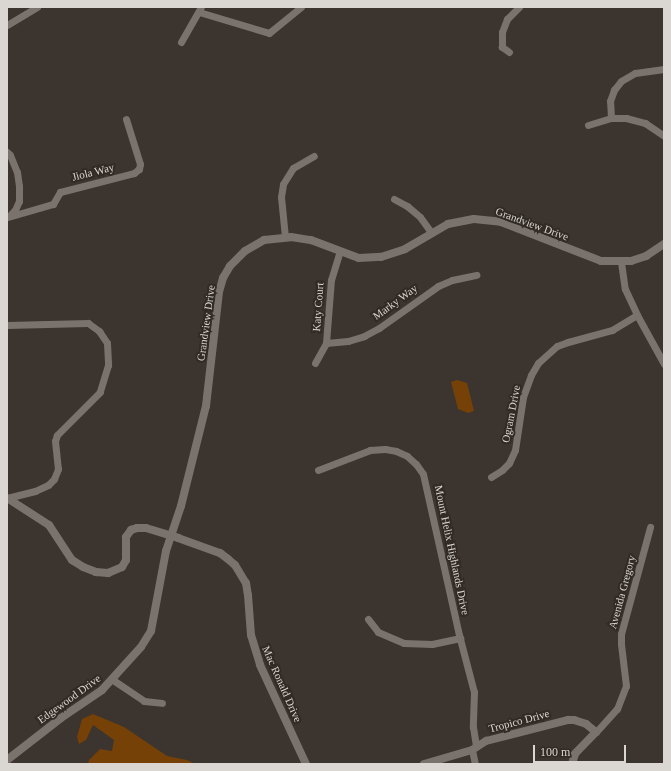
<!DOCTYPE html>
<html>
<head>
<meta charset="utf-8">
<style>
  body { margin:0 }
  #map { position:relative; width:671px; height:771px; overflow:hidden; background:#3b342f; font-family:Georgia,serif }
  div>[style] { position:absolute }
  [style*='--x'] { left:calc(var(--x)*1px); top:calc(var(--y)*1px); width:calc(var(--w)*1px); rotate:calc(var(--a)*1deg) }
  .green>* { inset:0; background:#754107 }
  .minor>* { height:7px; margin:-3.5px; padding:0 3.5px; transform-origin:3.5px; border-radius:3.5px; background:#7a726c }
  .tertiary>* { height:8px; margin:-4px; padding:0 4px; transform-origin:4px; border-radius:4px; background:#7a726c }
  span { translate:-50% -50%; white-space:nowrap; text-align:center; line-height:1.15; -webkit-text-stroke:4px #312a25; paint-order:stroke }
  .street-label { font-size:11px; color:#dad6d2 }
  .frame { position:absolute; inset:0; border:8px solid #dad6d2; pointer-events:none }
  .scale { position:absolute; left:533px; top:745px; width:93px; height:18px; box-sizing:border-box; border:2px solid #dad6d2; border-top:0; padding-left:5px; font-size:12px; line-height:14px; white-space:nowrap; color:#dad6d2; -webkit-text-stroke:3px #312a25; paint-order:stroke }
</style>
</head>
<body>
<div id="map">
  <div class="green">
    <div style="clip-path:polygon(457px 380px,467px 383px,474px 411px,468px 413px,458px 409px,451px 382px)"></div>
    <div style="clip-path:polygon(93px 714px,124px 727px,167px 756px,187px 760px,195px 764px,88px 764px,89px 760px,100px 749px,112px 751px,114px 740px,93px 725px,86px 740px,79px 744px,77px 737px,82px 719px)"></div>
  </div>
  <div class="minor">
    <div style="--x:199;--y:12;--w:73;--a:16.7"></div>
    <div style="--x:269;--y:33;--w:41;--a:-39.1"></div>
    <div style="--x:7;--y:25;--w:35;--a:-31"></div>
    <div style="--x:181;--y:42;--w:40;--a:-60.3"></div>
    <div style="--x:509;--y:52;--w:9;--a:-144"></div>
    <div style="--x:502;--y:47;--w:15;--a:-90"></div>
    <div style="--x:502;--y:32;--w:14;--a:-69"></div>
    <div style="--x:507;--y:19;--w:17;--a:-45"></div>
    <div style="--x:611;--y:118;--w:17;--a:-93"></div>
    <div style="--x:610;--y:101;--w:12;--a:-70"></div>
    <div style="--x:614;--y:90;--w:11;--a:-52"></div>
    <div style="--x:621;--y:81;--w:16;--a:-30"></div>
    <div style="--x:635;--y:73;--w:29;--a:-8"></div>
    <div style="--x:588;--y:125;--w:24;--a:-17"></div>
    <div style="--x:611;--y:118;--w:15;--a:0"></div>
    <div style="--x:626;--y:118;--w:20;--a:15"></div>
    <div style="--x:645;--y:123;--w:23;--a:34"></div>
    <div style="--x:7;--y:152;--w:4;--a:45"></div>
    <div style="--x:10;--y:155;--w:18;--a:68"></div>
    <div style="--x:17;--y:172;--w:14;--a:82"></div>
    <div style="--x:19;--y:186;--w:15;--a:90"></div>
    <div style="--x:19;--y:201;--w:10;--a:114"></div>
    <div style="--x:15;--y:210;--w:8;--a:135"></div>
    <div style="--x:394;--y:199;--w:15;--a:28"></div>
    <div style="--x:407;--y:206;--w:17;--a:40"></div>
    <div style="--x:420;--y:217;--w:19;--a:54"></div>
    <div style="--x:8;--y:217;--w:47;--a:-16.1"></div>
    <div style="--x:53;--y:204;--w:14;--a:-60"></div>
    <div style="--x:60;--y:192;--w:76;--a:-14.4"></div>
    <div style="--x:134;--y:173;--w:6;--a:-39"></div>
    <div style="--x:139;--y:169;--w:5;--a:-79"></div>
    <div style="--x:140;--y:164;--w:47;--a:-107.3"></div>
    <div style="--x:285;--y:237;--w:40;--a:-95.7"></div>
    <div style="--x:281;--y:197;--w:13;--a:-81"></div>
    <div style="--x:283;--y:184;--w:19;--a:-58"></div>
    <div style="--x:293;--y:168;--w:24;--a:-30"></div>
    <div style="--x:621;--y:262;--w:27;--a:82"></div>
    <div style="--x:625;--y:289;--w:29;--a:65"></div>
    <div style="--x:637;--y:315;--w:56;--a:61.1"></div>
    <div style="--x:7;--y:325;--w:81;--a:-1.4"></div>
    <div style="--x:88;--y:323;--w:14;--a:36"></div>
    <div style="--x:99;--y:331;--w:14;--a:56"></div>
    <div style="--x:107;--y:343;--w:22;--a:87"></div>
    <div style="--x:108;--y:365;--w:28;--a:107"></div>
    <div style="--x:100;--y:392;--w:61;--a:135"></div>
    <div style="--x:57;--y:435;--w:6;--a:108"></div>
    <div style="--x:55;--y:441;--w:28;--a:84"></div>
    <div style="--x:58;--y:469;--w:11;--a:112"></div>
    <div style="--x:54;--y:479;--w:8;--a:135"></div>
    <div style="--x:48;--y:485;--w:14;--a:155"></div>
    <div style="--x:35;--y:491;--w:29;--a:166"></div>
    <div style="--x:326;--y:343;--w:22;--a:-5"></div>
    <div style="--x:348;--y:341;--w:17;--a:-17"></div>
    <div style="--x:364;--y:336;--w:17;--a:-28"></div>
    <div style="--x:379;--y:328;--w:72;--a:-35.4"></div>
    <div style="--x:438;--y:286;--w:15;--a:-23"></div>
    <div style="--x:452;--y:280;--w:25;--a:-12"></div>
    <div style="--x:315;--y:363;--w:23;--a:-61"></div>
    <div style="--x:326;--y:343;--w:63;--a:-85.5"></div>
    <div style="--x:331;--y:280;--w:30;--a:-73"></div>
    <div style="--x:318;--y:470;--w:56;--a:-21"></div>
    <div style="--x:370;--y:450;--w:15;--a:-4"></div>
    <div style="--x:385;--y:449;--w:11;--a:10"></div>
    <div style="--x:396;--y:451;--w:12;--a:24"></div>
    <div style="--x:407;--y:456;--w:12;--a:42"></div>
    <div style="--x:416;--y:464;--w:12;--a:55"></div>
    <div style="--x:423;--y:474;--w:165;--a:77.4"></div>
    <div style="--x:459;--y:635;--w:59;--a:75.3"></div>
    <div style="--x:474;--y:692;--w:35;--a:92"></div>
    <div style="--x:473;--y:727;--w:20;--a:81"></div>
    <div style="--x:491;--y:477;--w:13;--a:-32"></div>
    <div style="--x:502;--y:470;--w:10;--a:-45"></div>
    <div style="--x:509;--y:463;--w:14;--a:-65"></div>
    <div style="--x:515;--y:450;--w:54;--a:-81.4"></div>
    <div style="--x:523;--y:397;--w:23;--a:-70"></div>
    <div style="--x:531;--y:375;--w:14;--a:-60"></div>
    <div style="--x:538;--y:363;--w:25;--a:-42"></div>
    <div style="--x:557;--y:346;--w:12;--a:-20"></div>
    <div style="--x:568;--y:342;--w:46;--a:-15.3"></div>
    <div style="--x:612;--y:330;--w:29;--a:-31"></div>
    <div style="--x:368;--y:619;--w:16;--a:52"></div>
    <div style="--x:378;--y:632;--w:28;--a:23"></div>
    <div style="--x:404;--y:643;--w:28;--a:2"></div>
    <div style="--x:432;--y:644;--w:29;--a:-12"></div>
    <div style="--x:113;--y:680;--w:37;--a:34"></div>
    <div style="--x:144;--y:701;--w:18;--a:6"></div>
    <div style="--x:596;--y:732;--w:31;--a:-48"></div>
    <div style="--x:617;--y:709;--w:25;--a:-69"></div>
    <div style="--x:626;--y:686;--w:42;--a:-96.8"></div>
    <div style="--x:621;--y:644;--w:10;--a:-90"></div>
    <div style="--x:621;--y:634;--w:111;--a:-74.8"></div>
    <div style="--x:472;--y:750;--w:14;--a:78"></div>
  </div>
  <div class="tertiary">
    <div style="--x:7;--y:498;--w:50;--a:32.7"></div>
    <div style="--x:49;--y:525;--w:42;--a:56.7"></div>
    <div style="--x:72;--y:560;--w:13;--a:32"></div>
    <div style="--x:83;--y:567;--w:14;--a:21"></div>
    <div style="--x:96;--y:572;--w:12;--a:5"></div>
    <div style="--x:108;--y:573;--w:15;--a:-23"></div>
    <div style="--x:122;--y:567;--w:8;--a:-60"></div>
    <div style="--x:126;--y:560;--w:23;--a:-90"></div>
    <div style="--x:126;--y:537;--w:9;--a:-54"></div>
    <div style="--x:131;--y:530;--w:6;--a:-18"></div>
    <div style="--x:137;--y:528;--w:9;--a:0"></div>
    <div style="--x:146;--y:528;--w:34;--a:17"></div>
    <div style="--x:178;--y:538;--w:45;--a:19.7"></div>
    <div style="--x:220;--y:553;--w:10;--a:37"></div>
    <div style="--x:228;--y:559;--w:9;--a:41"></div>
    <div style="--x:235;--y:565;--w:21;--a:59"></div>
    <div style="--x:246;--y:583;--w:12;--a:81"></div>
    <div style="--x:248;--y:595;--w:40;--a:85.7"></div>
    <div style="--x:251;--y:635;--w:31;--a:73"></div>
    <div style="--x:260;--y:665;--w:109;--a:65.1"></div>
    <div style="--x:7;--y:760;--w:68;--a:-37.9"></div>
    <div style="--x:61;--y:718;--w:50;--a:-34.3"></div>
    <div style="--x:102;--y:690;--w:58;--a:-47.8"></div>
    <div style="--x:141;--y:647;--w:19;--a:-58"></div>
    <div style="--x:151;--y:631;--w:81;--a:-79.4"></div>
    <div style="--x:166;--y:551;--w:47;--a:-71.6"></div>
    <div style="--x:181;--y:506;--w:103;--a:-76"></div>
    <div style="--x:206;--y:406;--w:115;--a:-83.5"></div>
    <div style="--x:219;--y:292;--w:15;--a:-74"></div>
    <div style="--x:223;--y:278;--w:14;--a:-60"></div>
    <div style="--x:230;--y:266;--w:21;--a:-45"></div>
    <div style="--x:245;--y:251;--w:22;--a:-30"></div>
    <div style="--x:264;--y:240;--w:27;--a:-6"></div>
    <div style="--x:291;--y:237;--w:20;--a:9"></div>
    <div style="--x:311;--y:240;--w:51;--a:20.6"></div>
    <div style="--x:359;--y:258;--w:22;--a:-3"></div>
    <div style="--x:381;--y:257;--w:25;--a:-18"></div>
    <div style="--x:405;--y:249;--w:50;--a:-30.2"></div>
    <div style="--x:448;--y:224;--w:26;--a:-11"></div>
    <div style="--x:474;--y:219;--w:27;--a:6"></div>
    <div style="--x:501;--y:222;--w:107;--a:21.3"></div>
    <div style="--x:601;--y:261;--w:30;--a:0"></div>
    <div style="--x:631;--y:261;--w:16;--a:-18"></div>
    <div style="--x:646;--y:256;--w:22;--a:-34"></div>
    <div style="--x:424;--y:764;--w:50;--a:-16.3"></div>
    <div style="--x:472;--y:750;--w:17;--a:-33"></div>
    <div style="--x:486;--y:741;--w:85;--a:-14.4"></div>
    <div style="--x:568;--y:720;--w:6;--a:0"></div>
    <div style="--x:574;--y:720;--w:13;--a:18"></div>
    <div style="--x:586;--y:724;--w:13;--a:39"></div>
    <div style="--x:596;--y:732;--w:30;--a:134"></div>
    <div style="--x:575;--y:754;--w:10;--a:107"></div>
  </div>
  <div class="street-label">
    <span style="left:93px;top:172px;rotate:-14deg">Jiola Way</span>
    <span style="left:532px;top:224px;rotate:20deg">Grandview Drive</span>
    <span style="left:395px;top:302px;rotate:-36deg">Marky Way</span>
    <span style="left:318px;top:307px;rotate:-86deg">Katy Court</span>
    <span style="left:206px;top:323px;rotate:-82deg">Grandview Drive</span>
    <span style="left:511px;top:414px;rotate:-79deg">Ogram Drive</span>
    <span style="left:452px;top:550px;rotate:78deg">Mount Helix Highlands Drive</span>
    <span style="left:622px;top:592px;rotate:-75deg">Avenida Gregory</span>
    <span style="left:282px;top:684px;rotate:66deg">Mac Ronald Drive</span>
    <span style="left:69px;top:699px;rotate:-36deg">Edgewood Drive</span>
    <span style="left:519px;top:721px;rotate:-15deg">Tropico Drive</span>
  </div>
  <div class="frame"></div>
  <div class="scale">100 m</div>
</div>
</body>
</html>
